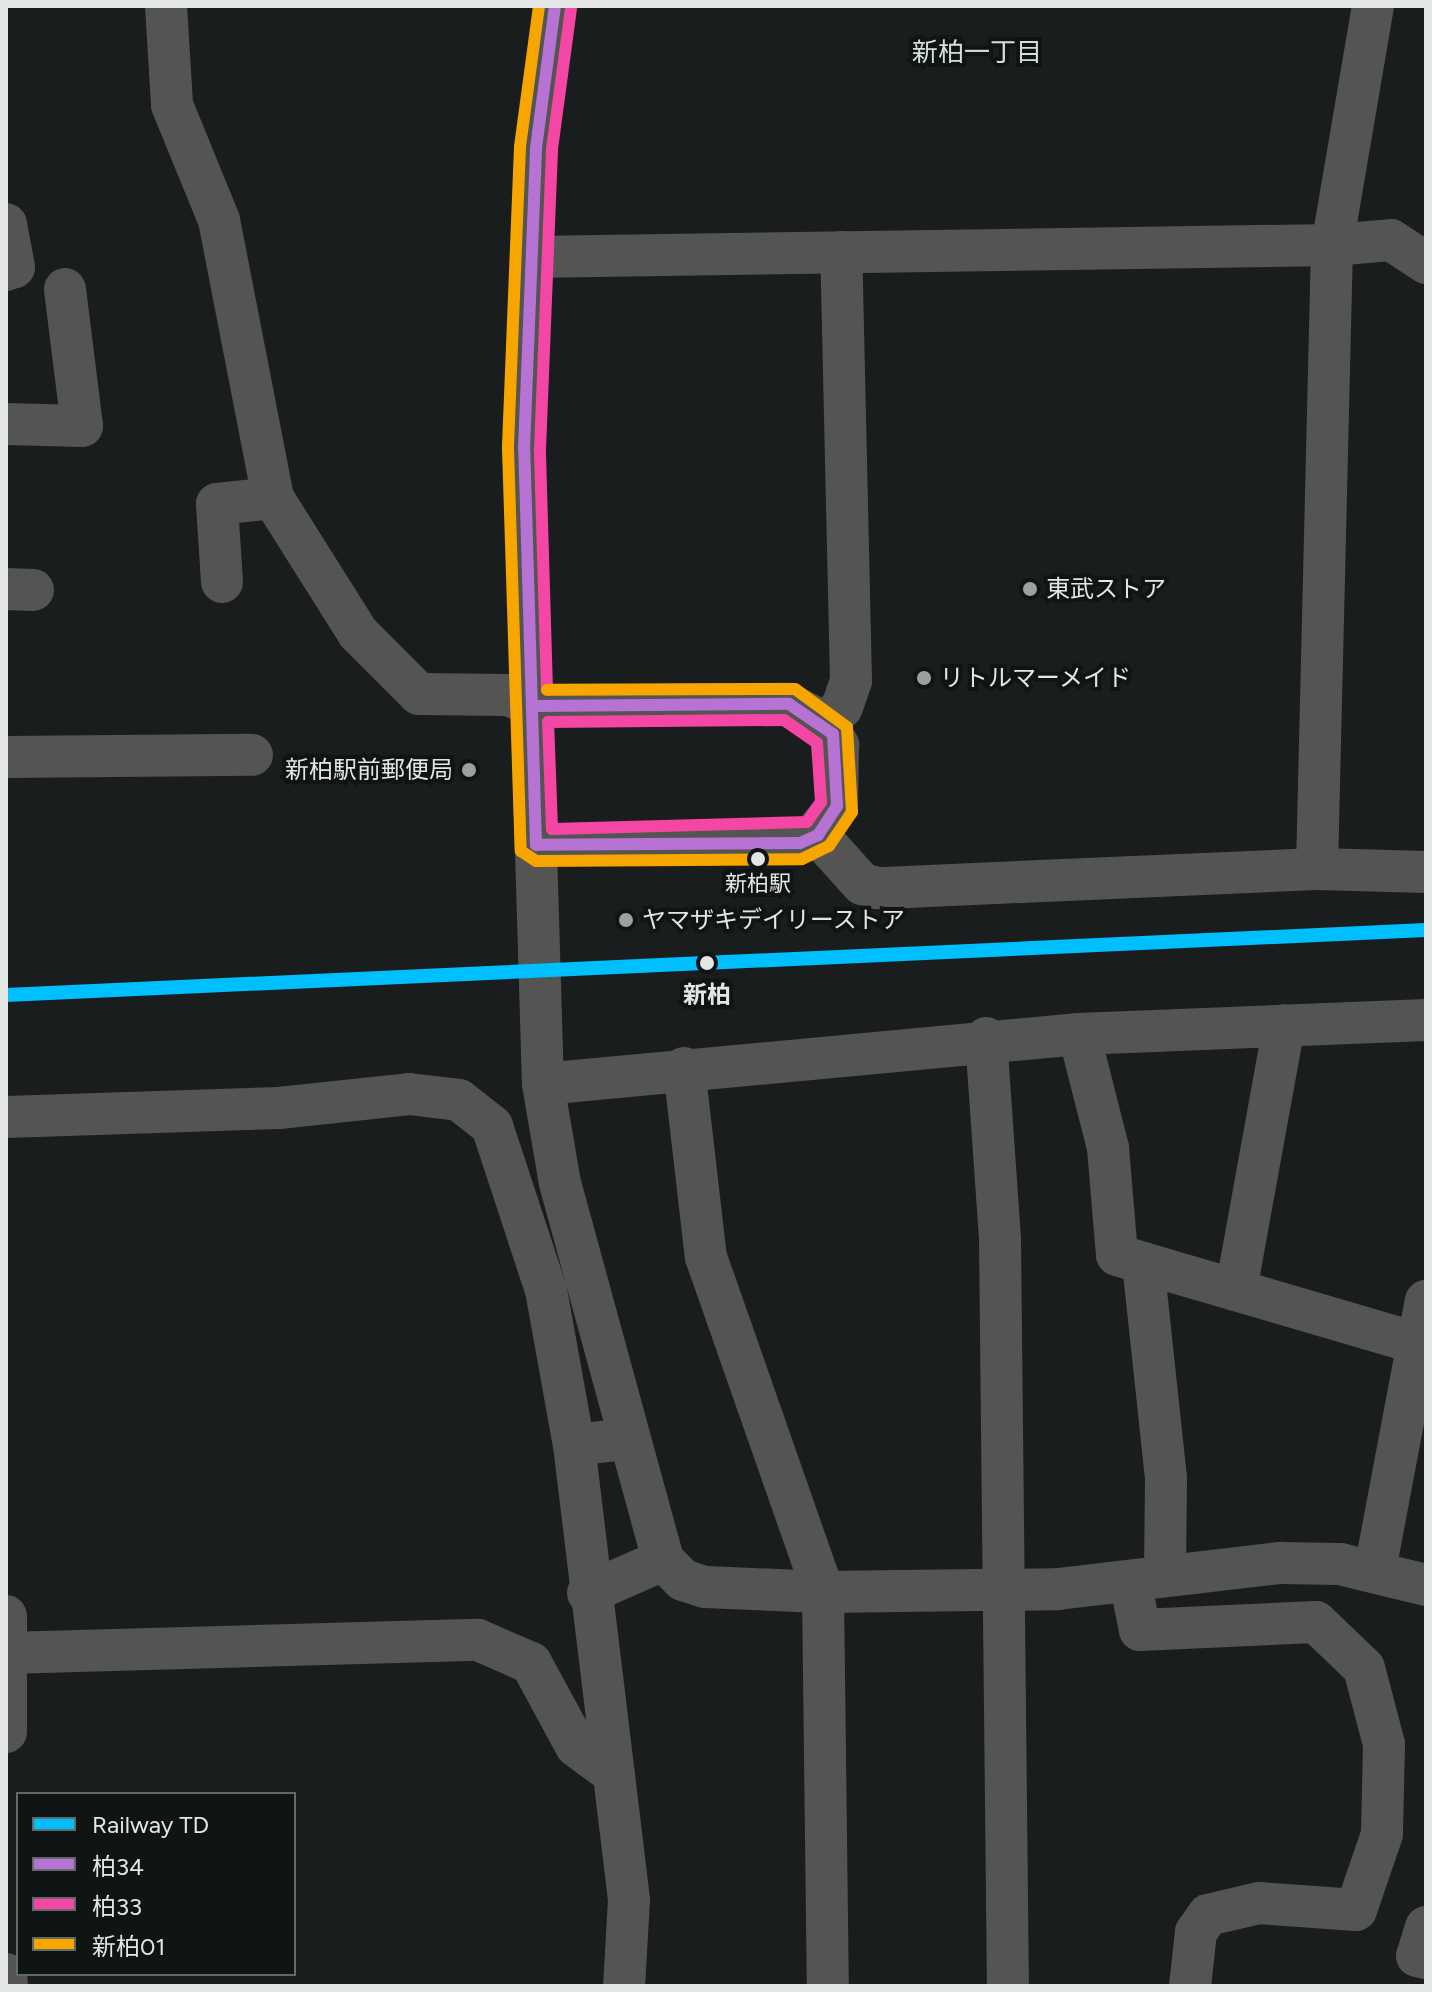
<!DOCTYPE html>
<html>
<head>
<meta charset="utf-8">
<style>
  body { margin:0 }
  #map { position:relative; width:1432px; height:1992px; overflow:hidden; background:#191d1d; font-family:Figtree,"Noto Sans JP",sans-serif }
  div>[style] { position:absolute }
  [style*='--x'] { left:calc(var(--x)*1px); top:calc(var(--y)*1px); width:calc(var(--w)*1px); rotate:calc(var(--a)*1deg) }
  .minor>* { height:42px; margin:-21px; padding:0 21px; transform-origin:21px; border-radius:21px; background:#545453 }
  .bus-1>* { height:12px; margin:-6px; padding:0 6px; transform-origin:6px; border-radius:6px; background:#b673d3 }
  .bus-2>* { height:12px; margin:-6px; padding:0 6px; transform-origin:6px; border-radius:6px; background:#f346a5 }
  .bus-3>* { height:12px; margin:-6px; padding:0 6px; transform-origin:6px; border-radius:6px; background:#f7a600 }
  .rail-1>* { height:14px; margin:-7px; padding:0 7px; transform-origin:7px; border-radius:7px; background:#00bfff }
  .dots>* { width:22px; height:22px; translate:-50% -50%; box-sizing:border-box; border:4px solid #0f1514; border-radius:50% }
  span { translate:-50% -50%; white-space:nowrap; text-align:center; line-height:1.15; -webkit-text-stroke:8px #0f1514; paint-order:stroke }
  .bus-label { font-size:22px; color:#e2e6e5 }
  .poi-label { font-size:24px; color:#e2e6e5 }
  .left { translate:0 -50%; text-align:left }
  .right { translate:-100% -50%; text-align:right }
  .stop-label { font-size:24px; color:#e2e6e5; font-weight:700 }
  .neighbourhood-label { font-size:26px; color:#d6dedd }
  .frame { position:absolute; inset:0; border:8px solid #e2e6e5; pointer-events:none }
  .legend { position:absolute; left:16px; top:1792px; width:280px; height:184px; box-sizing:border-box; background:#0f1514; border:2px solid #636968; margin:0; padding:10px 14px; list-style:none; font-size:24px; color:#e2e6e5 }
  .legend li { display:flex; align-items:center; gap:16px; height:40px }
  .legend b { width:40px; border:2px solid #636968 }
</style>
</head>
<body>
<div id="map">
  <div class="minor">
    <div style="--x:166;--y:6;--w:99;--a:86.5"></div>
    <div style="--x:172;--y:105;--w:124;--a:67.8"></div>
    <div style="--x:219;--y:220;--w:283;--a:79"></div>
    <div style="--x:273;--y:498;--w:160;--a:57.8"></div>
    <div style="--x:358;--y:633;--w:86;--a:45"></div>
    <div style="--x:419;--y:694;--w:89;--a:0.6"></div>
    <div style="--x:508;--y:695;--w:29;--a:22"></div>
    <div style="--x:535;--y:706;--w:254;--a:-0.5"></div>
    <div style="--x:789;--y:704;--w:41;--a:27.8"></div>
    <div style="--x:825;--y:723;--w:26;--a:59"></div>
    <div style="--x:838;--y:745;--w:61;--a:90.9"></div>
    <div style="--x:837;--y:806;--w:43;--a:128.5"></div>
    <div style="--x:810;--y:840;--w:274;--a:179"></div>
    <div style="--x:555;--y:6;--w:143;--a:97.6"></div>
    <div style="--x:536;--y:148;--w:301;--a:92.3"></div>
    <div style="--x:524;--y:449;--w:635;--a:88.29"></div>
    <div style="--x:543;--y:1084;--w:100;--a:80.3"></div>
    <div style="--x:560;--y:1183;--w:391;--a:74.7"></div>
    <div style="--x:663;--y:1560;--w:28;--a:45"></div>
    <div style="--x:683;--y:1580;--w:23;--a:18"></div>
    <div style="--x:705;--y:1587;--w:118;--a:2.4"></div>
    <div style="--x:823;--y:1592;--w:235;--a:-0.7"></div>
    <div style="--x:1058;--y:1589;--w:224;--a:-6.7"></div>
    <div style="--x:1280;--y:1563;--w:60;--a:1"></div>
    <div style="--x:1340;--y:1564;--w:89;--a:13.7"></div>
    <div style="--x:1373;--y:6;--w:242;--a:99.7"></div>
    <div style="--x:1332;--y:245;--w:59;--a:-4.8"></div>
    <div style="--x:1391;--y:240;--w:42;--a:33.3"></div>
    <div style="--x:6;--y:224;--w:44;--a:79.5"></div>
    <div style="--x:14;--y:267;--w:9;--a:159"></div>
    <div style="--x:531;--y:257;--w:801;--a:-0.86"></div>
    <div style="--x:1332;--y:245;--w:624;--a:91.38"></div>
    <div style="--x:1317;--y:869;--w:439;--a:177.5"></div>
    <div style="--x:878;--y:888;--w:16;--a:-166"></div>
    <div style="--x:862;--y:884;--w:66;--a:-131.9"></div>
    <div style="--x:6;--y:424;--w:76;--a:1.5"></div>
    <div style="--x:82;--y:426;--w:138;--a:-97.1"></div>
    <div style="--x:222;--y:582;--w:78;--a:-93.7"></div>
    <div style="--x:217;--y:504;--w:56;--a:-6.1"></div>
    <div style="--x:6;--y:589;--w:27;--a:2"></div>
    <div style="--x:825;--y:723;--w:23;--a:-43"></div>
    <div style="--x:842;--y:707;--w:28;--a:-71"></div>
    <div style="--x:851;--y:681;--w:429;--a:-91.3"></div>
    <div style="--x:6;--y:757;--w:246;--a:-0.5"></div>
    <div style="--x:1317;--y:869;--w:109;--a:1.6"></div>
    <div style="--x:1079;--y:1034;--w:347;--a:-2.3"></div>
    <div style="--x:986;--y:1038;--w:202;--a:86"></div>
    <div style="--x:1000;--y:1240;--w:746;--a:89.39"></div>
    <div style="--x:684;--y:1068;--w:190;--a:83.4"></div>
    <div style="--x:706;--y:1257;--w:355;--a:70.7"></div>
    <div style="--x:823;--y:1592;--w:394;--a:89.3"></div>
    <div style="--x:543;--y:1084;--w:538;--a:-5.33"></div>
    <div style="--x:1079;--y:1034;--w:118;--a:75.7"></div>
    <div style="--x:1108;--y:1148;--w:107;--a:85.2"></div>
    <div style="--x:1117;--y:1255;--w:27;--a:17"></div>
    <div style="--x:1143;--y:1263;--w:216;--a:83.9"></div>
    <div style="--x:1166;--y:1478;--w:98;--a:90.6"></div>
    <div style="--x:6;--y:1117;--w:273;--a:-1.9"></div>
    <div style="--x:279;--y:1108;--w:131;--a:-6.1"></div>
    <div style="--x:409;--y:1094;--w:50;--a:6.8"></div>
    <div style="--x:459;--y:1100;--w:42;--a:38.2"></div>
    <div style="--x:492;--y:1126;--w:173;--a:71.8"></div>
    <div style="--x:546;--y:1290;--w:158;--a:79.8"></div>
    <div style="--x:574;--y:1445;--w:53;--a:-6.5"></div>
    <div style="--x:1143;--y:1263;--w:295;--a:16.3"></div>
    <div style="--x:1236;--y:1290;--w:269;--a:-79.7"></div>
    <div style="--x:574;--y:1445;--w:458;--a:83.1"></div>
    <div style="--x:629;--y:1900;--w:86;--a:93.3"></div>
    <div style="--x:1375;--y:1570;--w:274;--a:-79.3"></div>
    <div style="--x:1130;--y:1581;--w:50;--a:78.5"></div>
    <div style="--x:1140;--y:1630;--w:176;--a:-2.6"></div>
    <div style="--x:1316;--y:1622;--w:66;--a:43.8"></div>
    <div style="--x:1364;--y:1668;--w:79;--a:75.3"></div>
    <div style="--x:1384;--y:1744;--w:90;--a:91.3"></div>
    <div style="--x:1382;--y:1834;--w:80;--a:108.9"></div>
    <div style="--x:1356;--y:1910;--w:97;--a:-175.9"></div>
    <div style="--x:1259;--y:1903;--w:52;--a:166.8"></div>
    <div style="--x:1208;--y:1915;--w:21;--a:125"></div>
    <div style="--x:1196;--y:1932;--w:54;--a:96.3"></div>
    <div style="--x:588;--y:1593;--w:82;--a:-23.7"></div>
    <div style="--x:6;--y:1616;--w:116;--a:90"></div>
    <div style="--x:7;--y:1653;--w:471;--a:-1.6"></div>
    <div style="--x:478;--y:1640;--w:58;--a:23.5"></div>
    <div style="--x:531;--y:1663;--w:94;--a:61.5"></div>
    <div style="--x:576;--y:1746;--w:47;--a:36.4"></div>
    <div style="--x:1426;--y:1927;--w:30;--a:107"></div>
    <div style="--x:1417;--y:1956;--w:9;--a:13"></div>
    <div style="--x:6;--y:1974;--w:12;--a:85"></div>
  </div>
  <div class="bus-1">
    <div style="--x:535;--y:706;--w:254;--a:-0.5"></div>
    <div style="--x:789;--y:704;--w:53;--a:34.3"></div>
    <div style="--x:833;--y:734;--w:72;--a:86.8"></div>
    <div style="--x:837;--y:806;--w:35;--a:123"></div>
    <div style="--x:818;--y:835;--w:20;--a:156"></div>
    <div style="--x:800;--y:843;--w:264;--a:179.6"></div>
    <div style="--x:536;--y:845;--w:396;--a:-91.7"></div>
    <div style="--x:524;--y:449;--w:301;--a:-87.7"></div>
    <div style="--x:536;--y:148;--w:143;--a:-82.4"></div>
  </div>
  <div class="bus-2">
    <div style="--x:547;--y:690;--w:241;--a:-91.7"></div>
    <div style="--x:540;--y:449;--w:300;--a:-87.7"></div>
    <div style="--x:552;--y:149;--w:142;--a:-82.3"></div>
    <div style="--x:784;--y:720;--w:40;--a:34.9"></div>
    <div style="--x:817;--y:743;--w:59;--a:86.1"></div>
    <div style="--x:821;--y:802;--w:24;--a:125"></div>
    <div style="--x:807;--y:822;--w:255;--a:178.4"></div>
    <div style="--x:552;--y:829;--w:107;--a:-92.1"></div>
    <div style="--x:548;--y:722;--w:236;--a:-0.5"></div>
  </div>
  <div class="bus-3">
    <div style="--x:539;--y:6;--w:142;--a:97.7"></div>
    <div style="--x:520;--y:147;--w:301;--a:92.3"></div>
    <div style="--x:508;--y:448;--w:403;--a:88.2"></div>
    <div style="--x:521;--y:851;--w:18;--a:34"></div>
    <div style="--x:536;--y:861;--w:266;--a:-0.4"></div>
    <div style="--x:802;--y:859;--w:30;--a:-26"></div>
    <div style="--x:829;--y:846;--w:41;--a:-55.9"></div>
    <div style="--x:852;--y:812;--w:85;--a:-93.4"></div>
    <div style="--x:847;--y:727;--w:64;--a:-143.8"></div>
    <div style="--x:795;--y:689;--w:248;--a:179.8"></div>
  </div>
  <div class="rail-1">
    <div style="--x:6;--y:995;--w:1421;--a:-2.62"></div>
  </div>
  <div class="dots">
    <div style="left:1030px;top:589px;background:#9ca09f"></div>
    <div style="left:924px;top:678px;background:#9ca09f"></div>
    <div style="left:469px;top:770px;background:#9ca09f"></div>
    <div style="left:758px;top:859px;background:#e2e6e5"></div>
    <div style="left:626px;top:920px;background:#9ca09f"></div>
    <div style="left:707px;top:963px;background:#e2e6e5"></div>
  </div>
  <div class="bus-label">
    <span style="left:758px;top:884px">新柏駅</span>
  </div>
  <div class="poi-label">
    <span class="left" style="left:1046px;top:589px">東武ストア</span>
    <span class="left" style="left:940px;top:678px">リトルマーメイド</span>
    <span class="right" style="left:453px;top:770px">新柏駅前郵便局</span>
    <span class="left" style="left:642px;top:920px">ヤマザキデイリーストア</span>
  </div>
  <div class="stop-label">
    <span style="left:707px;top:995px">新柏</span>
  </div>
  <div class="neighbourhood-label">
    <span style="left:977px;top:53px">新柏一丁目</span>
  </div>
  <div class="frame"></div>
  <ul class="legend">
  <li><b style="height:10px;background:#00bfff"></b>Railway TD</li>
  <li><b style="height:10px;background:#b673d3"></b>柏34</li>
  <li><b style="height:10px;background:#f346a5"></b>柏33</li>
  <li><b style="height:10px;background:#f7a600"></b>新柏01</li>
  </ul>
</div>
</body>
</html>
